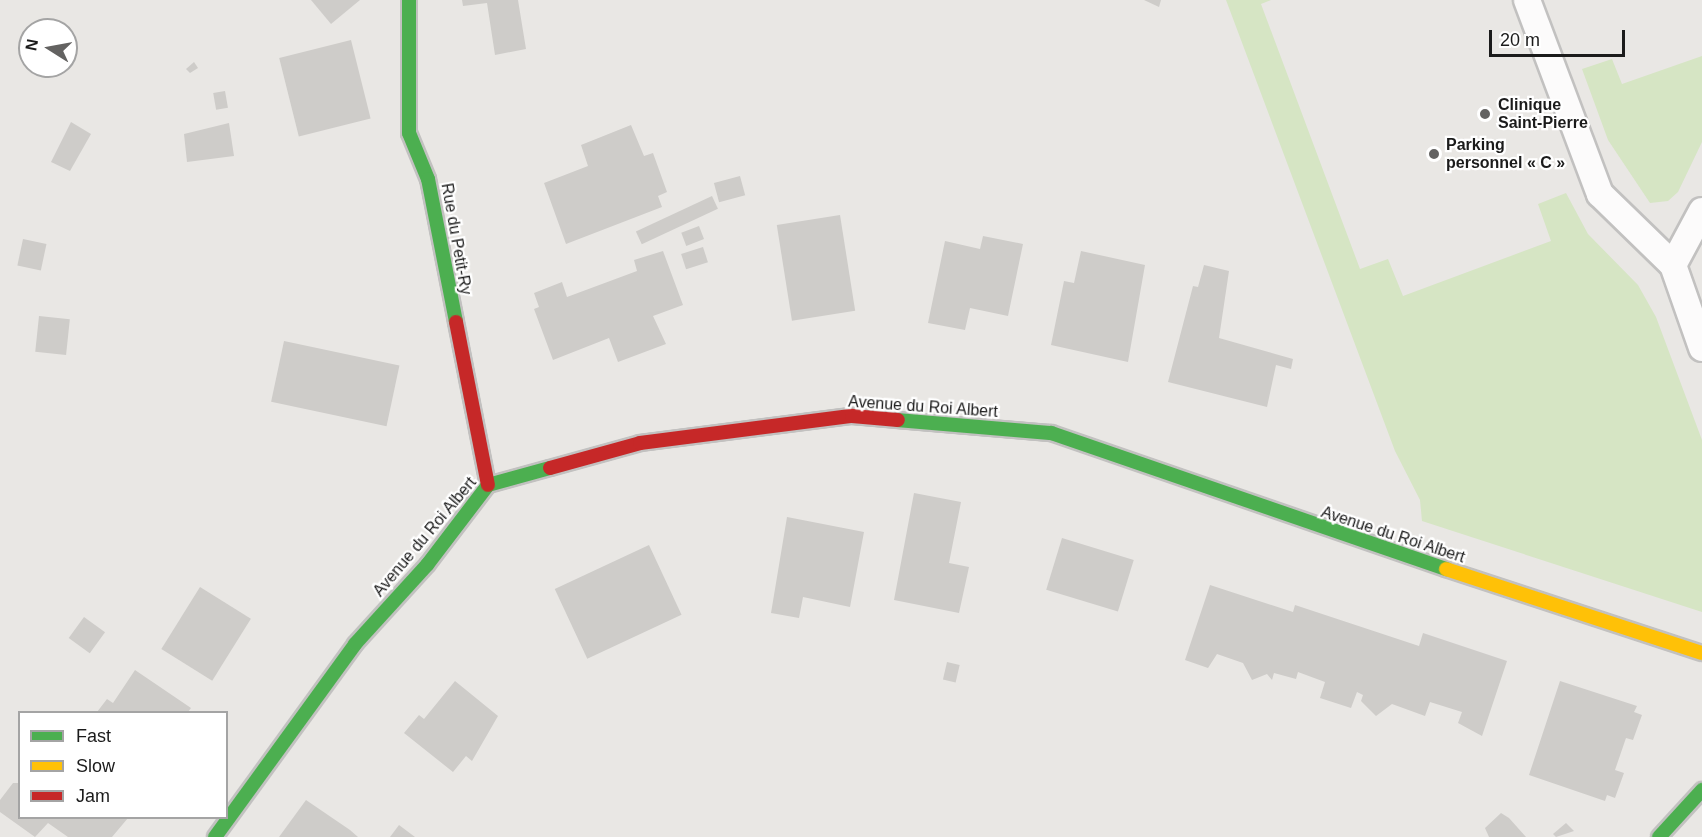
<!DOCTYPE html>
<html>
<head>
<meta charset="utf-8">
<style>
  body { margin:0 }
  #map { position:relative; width:1702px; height:837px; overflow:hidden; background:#e9e7e4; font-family:Arial,sans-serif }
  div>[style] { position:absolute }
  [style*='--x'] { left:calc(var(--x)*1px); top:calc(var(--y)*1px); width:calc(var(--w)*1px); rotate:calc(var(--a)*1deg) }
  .grass>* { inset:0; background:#d6e5c4 }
  .building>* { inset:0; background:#ceccc9; transform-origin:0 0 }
  .roads { filter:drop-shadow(2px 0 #c2c1c0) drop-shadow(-2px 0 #c2c1c0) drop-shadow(0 2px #c2c1c0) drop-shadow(0 -2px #c2c1c0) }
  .lane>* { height:26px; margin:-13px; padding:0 13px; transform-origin:13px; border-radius:13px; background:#fcfbfb }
  .fast>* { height:14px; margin:-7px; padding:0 7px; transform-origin:7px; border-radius:7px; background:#4caf50 }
  .slow>* { height:14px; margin:-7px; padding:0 7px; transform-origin:7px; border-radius:7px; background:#ffc107 }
  .jam>* { height:14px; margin:-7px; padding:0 7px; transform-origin:7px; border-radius:7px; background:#c62828 }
  .dots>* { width:16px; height:16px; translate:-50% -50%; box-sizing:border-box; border:3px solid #fff; border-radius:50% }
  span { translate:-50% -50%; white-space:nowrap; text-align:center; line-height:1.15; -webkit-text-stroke:4.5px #fff; paint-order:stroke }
  .poi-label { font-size:16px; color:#1b1b1b; font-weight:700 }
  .left { translate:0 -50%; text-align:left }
  .street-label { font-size:16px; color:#1b1b1b }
  .legend { position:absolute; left:18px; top:711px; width:210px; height:108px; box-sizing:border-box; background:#fff; border:2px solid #a4a4a4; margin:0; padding:8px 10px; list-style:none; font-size:18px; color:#1b1b1b }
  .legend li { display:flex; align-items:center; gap:12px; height:30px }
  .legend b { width:30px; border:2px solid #a4a4a4 }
  .north { position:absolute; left:18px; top:18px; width:60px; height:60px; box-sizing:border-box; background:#fff; border:2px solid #a4a4a4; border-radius:50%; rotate:281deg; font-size:16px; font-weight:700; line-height:24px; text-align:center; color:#1b1b1b }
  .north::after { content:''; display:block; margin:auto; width:21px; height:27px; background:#636261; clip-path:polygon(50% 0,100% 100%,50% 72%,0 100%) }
  .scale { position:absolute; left:1489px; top:30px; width:136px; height:27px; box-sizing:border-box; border:3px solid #1b1b1b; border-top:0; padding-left:8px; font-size:18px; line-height:21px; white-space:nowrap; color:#1b1b1b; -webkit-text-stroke:4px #fff; paint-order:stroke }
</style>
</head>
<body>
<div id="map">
  <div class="grass">
    <div style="clip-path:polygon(1226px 0,1271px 0,1261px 4px,1360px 269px,1388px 259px,1403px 296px,1551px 241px,1538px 204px,1566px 193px,1588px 234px,1638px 285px,1656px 317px,1702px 440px,1702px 612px,1422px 521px,1420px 500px,1395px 451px)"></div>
    <div style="clip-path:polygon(1702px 56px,1702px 142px,1678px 192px,1668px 201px,1650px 203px,1608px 140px,1582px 69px,1612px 59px,1622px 84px)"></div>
  </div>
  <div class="building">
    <div style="clip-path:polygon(311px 0,360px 0,331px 24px)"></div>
    <div style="clip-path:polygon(462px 0,518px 0,526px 49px,495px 55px,487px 3px,463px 6px)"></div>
    <div style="clip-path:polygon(1144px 0,1161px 0,1159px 7px)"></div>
    <div style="left:351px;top:40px;width:81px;height:74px;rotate:76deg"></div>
    <div style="clip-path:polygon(194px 62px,198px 68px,190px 73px,186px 69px)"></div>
    <div style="left:225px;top:91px;width:17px;height:12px;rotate:80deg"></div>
    <div style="clip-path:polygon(71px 122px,91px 134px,70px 171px,51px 162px)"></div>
    <div style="clip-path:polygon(229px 123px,234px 156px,187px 162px,184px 134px)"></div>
    <div style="clip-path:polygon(631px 125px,644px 156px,653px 153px,667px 192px,658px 196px,662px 207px,566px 244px,544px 183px,588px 166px,581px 145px)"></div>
    <div style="left:740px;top:176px;width:20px;height:27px;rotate:75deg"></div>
    <div style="left:712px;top:196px;width:14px;height:84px;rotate:65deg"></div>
    <div style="left:840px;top:215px;width:97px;height:64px;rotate:81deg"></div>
    <div style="left:699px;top:226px;width:14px;height:19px;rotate:69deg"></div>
    <div style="clip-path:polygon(983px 236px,1023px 244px,1008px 316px,970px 308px,965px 330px,928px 323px,945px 241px,980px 249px)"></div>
    <div style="left:23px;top:239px;width:24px;height:27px;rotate:12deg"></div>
    <div style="left:703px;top:247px;width:16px;height:23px;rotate:72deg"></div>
    <div style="clip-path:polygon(663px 251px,683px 305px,653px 316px,666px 344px,618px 362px,609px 338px,553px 360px,534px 309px,539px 307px,534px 293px,562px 282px,567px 297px,637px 271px,634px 260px)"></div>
    <div style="clip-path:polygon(1081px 251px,1145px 265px,1128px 362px,1051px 345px,1064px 281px,1074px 283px)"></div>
    <div style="clip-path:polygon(1204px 265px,1229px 271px,1219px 338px,1293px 359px,1291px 369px,1276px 365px,1267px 407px,1168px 382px,1193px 286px,1198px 287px)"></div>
    <div style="left:39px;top:316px;width:31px;height:36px;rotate:6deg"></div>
    <div style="left:284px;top:341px;width:118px;height:62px;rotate:12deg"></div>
    <div style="clip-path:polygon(914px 493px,961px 502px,949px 563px,969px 567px,959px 613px,894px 600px)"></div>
    <div style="clip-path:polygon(787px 517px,864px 532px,850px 607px,803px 597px,799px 618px,771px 613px)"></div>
    <div style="left:1062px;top:538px;width:75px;height:54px;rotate:17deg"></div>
    <div style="left:649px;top:545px;width:77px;height:104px;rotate:65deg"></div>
    <div style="clip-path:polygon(1210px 585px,1293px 612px,1295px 605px,1419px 646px,1423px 633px,1507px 661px,1482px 736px,1458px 723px,1462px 712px,1430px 702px,1425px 716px,1392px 704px,1376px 716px,1361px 701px,1363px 695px,1357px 692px,1351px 708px,1320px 698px,1325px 682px,1298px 672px,1296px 679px,1274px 673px,1272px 680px,1267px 674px,1252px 680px,1243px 663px,1217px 654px,1208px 668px,1185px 660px)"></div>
    <div style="left:200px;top:587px;width:60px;height:73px;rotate:32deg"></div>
    <div style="left:84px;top:617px;width:26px;height:26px;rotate:36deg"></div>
    <div style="left:947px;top:662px;width:13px;height:18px;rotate:13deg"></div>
    <div style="clip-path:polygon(135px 670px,191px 708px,188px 712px,97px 712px,107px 699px,113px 703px)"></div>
    <div style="clip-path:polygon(455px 681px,498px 716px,472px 761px,466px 756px,453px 772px,404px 733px,419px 715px,424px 719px)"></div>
    <div style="clip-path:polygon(1560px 681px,1637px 706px,1634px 712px,1642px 715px,1633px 740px,1626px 738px,1615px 770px,1624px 773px,1615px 798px,1607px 795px,1605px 801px,1529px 775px)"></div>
    <div style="clip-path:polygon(13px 783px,20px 783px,20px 818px,128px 818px,112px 837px,68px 837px,48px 823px,35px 837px,0 812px,0 800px)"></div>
    <div style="clip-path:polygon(306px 800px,350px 830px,358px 837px,279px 837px)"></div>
    <div style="clip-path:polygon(1501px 813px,1509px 818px,1526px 837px,1489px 837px,1485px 828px)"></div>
    <div style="clip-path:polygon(1566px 823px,1574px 831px,1556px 837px,1553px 834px)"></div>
    <div style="clip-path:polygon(399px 825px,415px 837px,390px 837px)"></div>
  </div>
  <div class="roads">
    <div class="lane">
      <div style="--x:1527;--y:0;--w:207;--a:69.4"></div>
      <div style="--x:1600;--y:194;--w:102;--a:44.2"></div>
      <div style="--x:1702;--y:211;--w:61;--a:118.2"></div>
      <div style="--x:1673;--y:265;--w:88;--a:70.7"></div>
    </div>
    <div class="fast">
      <div style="--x:409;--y:0;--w:133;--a:90"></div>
      <div style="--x:409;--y:133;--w:50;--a:67.6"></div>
      <div style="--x:428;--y:179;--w:146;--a:78.9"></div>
      <div style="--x:898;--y:420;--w:154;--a:4.9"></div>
      <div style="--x:1051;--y:433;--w:418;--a:19"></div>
      <div style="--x:215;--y:837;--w:238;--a:-54"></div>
      <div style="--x:355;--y:644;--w:107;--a:-47.7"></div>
      <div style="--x:427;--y:565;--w:101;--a:-52.7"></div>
      <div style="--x:488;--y:485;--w:64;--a:-15.3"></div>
      <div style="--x:1659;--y:837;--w:64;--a:-47.5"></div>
    </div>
    <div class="slow">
      <div style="--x:1446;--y:569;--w:269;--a:18.2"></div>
    </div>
    <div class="jam">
      <div style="--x:456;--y:322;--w:166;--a:78.9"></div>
      <div style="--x:550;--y:468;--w:93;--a:-15.5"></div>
      <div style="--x:640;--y:443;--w:214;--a:-7.3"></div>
      <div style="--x:852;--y:416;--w:46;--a:5"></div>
    </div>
  </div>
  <div class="dots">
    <div style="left:1485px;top:114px;background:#636261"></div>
    <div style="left:1434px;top:154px;background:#636261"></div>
  </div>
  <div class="poi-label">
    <span class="left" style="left:1498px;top:114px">Clinique<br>Saint-Pierre</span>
    <span class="left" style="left:1446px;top:154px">Parking<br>personnel « C »</span>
  </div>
  <div class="street-label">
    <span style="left:456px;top:239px;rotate:80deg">Rue du Petit-Ry</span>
    <span style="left:923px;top:407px;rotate:4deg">Avenue du Roi Albert</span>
    <span style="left:1393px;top:535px;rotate:18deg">Avenue du Roi Albert</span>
    <span style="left:425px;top:537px;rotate:-50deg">Avenue du Roi Albert</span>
  </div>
  <ul class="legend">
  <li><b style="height:8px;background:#4caf50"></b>Fast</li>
  <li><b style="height:8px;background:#ffc107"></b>Slow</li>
  <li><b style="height:8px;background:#c62828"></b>Jam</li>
  </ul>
  <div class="north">N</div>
  <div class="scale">20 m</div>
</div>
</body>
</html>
